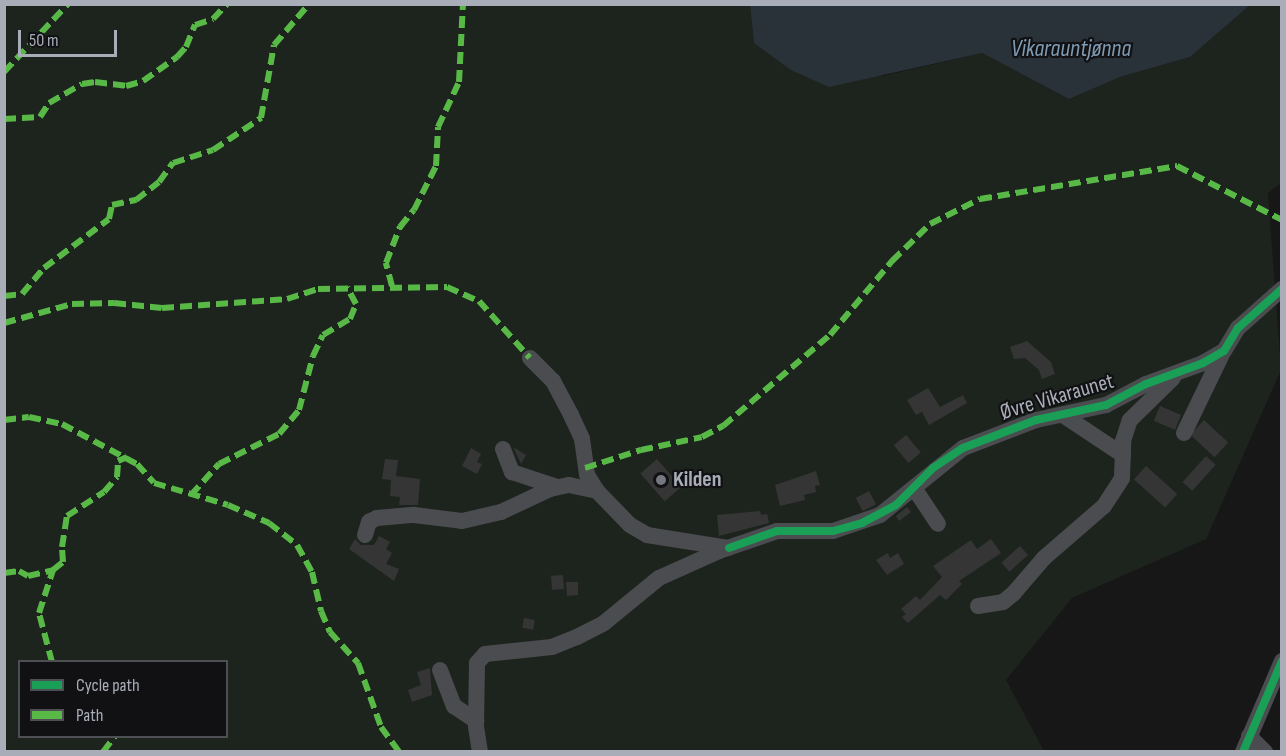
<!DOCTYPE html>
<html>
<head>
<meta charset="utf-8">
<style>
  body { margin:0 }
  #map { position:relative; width:1286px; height:756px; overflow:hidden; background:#171717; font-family:"Sofia Sans Condensed",sans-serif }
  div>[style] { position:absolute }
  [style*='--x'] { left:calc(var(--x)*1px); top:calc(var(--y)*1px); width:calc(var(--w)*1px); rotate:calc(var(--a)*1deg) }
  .green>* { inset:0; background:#1d241e }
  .water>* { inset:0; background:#2a3239 }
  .building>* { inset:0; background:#353536; transform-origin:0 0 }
  .minor>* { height:16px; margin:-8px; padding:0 8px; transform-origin:8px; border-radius:8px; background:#4b4c50 }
  .quiet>* { height:6px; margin-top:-3px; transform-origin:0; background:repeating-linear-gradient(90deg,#58b947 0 12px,transparent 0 18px) }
  .cycleway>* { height:8px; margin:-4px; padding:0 4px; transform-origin:4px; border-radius:4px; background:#1a9f57 }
  .dots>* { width:16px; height:16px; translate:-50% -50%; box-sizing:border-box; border:3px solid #111113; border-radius:50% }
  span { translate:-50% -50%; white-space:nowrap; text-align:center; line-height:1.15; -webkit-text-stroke:4.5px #111113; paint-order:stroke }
  .street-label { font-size:22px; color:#a8adb8 }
  .poi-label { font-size:22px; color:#a8adb8; font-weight:700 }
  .left { translate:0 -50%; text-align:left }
  .water-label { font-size:24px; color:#7f9bb3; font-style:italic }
  .frame { position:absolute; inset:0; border:6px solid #a8adb8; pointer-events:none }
  .legend { position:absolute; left:18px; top:660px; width:210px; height:78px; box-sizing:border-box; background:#111113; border:2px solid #4d4f55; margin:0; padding:8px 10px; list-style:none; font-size:18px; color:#a8adb8 }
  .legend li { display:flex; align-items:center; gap:12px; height:30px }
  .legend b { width:30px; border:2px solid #4d4f55 }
  .scale { position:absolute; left:18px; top:30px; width:99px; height:27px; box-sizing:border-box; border:3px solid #a8adb8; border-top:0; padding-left:8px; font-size:18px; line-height:21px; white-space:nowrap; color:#a8adb8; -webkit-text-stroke:4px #111113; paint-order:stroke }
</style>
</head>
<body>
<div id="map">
  <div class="green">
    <div style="clip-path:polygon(evenodd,4px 5px,750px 5px,754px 43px,883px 76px,982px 53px,1069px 99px,1120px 77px,1190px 57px,1250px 5px,1281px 5px,1281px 183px,1268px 193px,1281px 370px,1206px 539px,1072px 598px,1006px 680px,1044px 751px,5px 751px,4px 5px,20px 662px,226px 662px,226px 736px,20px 736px,20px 662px)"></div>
  </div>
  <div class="water">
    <div style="clip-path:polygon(750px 5px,750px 4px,1250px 5px,1190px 57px,1120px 77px,1069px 99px,982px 53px,829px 87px,791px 70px,754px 43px)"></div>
  </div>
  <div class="building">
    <div style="clip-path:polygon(1027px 341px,1051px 362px,1055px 374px,1042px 379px,1039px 370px,1025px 358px,1014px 359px,1010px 347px)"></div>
    <div style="clip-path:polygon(928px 388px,940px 407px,963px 395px,967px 403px,929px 425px,922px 412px,916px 415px,907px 400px)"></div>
    <div style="left:1160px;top:406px;width:23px;height:16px;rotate:23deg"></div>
    <div style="left:1204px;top:420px;width:33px;height:20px;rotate:43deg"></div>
    <div style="left:906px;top:435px;width:23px;height:16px;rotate:50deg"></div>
    <div style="clip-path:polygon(471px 448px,481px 454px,477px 462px,482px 464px,477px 474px,462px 466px)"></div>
    <div style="clip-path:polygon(515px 448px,526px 455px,521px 464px,514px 449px)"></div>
    <div style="left:1206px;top:456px;width:13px;height:35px;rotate:42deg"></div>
    <div style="clip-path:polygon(385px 459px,398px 460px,396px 476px,420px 479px,418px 505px,399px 505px,400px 497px,390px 496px,391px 480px,382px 479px)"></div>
    <div style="left:657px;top:459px;width:37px;height:22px;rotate:49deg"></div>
    <div style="left:1146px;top:466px;width:42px;height:18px;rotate:42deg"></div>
    <div style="clip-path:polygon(816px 471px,820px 485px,815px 486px,816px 492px,804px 495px,805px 500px,780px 506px,775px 485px)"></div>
    <div style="left:869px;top:491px;width:15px;height:15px;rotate:62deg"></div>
    <div style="clip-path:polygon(907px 507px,911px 512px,899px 521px,896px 516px)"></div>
    <div style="clip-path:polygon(760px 511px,761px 515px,767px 514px,769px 523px,719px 536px,717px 515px)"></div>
    <div style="clip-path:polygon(379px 536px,390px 542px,386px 549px,392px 553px,386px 564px,399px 569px,394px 581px,349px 549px,355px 539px,361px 545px,374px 545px)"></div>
    <div style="clip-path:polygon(991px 539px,1001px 553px,959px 581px,962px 584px,946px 600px,940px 595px,908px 623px,902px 617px,906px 614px,901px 609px,916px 596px,920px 600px,942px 577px,933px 566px,971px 540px,977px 549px)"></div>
    <div style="left:1020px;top:546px;width:12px;height:25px;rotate:48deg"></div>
    <div style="clip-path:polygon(888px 553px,890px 558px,898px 553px,904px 564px,887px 575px,876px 560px)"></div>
    <div style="left:563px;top:575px;width:14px;height:12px;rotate:86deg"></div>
    <div style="clip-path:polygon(566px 582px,578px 582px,578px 595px,567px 596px)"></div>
    <div style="left:524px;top:618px;width:11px;height:10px;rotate:10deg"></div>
    <div style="clip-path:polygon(430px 668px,432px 695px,412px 702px,408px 690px,421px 685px,417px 672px)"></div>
  </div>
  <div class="minor">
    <div style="--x:530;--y:358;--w:33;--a:45"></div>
    <div style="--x:553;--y:381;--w:38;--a:62"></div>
    <div style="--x:571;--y:415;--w:26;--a:65"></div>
    <div style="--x:582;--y:439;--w:36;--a:82"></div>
    <div style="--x:587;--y:475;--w:19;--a:58"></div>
    <div style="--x:1063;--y:415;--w:72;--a:33.7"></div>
    <div style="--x:1184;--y:433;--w:88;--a:-64.3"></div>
    <div style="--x:503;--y:449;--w:25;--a:69"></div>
    <div style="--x:512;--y:472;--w:47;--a:18.4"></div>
    <div style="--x:914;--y:488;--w:43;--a:56.3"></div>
    <div style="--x:365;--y:535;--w:14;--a:-73"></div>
    <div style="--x:369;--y:522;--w:9;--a:-27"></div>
    <div style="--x:377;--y:518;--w:37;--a:-5"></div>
    <div style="--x:414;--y:515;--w:48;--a:7.1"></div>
    <div style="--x:462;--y:521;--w:40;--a:-13"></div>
    <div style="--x:501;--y:512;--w:54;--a:-25.1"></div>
    <div style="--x:550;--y:489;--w:19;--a:-12"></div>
    <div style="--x:569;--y:485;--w:29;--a:12"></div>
    <div style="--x:597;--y:491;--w:47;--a:45.9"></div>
    <div style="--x:630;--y:525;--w:20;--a:30"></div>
    <div style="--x:647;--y:535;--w:82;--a:9.1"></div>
    <div style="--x:978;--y:606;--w:25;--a:-9"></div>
    <div style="--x:1003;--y:602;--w:13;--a:-39"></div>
    <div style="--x:1013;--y:594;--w:48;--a:-49.3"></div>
    <div style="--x:1044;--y:558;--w:79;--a:-40.9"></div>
    <div style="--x:1104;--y:506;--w:33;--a:-57"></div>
    <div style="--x:1122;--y:478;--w:37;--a:-88"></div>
    <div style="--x:1123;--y:441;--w:22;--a:-72"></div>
    <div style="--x:1130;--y:420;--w:60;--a:-44.3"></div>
    <div style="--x:440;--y:670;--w:39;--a:69"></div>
    <div style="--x:454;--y:706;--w:27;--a:34"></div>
    <div style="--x:1249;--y:736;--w:23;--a:45"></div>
    <div style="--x:480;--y:752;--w:26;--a:-99"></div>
    <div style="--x:476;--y:726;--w:63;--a:-89.1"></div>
    <div style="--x:477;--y:663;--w:12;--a:-48"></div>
    <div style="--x:485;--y:654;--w:67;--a:-6"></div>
    <div style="--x:552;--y:647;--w:27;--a:-22"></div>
    <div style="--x:577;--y:637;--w:30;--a:-27"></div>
    <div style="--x:604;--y:623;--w:71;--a:-39.3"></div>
    <div style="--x:659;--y:578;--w:66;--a:-24.2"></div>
    <div style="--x:719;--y:551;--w:61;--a:-19"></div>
    <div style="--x:777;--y:531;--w:56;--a:0"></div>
    <div style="--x:833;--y:531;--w:50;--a:-18.8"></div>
    <div style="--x:880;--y:515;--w:107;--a:-38.9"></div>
    <div style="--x:963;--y:448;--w:78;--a:-21"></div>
    <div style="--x:1036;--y:420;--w:72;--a:-12.1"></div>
    <div style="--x:1106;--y:405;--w:45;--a:-27.7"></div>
    <div style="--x:1146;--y:384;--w:61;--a:-20.2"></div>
    <div style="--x:1203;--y:363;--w:24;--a:-30"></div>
    <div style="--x:1224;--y:351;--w:27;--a:-59"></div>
    <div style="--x:1238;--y:328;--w:59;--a:-41.6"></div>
    <div style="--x:1243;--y:752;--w:99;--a:-66.8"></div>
  </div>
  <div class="quiet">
    <div style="--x:4;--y:72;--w:93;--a:-46.7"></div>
    <div style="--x:4;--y:119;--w:36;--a:-3"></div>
    <div style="--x:40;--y:117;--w:17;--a:-57"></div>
    <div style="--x:49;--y:103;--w:38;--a:-30"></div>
    <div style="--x:82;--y:84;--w:13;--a:-9"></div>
    <div style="--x:95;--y:82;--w:31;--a:7"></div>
    <div style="--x:126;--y:86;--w:18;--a:-16"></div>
    <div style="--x:143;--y:81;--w:42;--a:-35.2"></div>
    <div style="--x:177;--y:57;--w:13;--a:-48"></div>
    <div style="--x:186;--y:47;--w:24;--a:-68"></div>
    <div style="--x:195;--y:25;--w:19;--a:-18"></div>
    <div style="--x:213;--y:19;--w:21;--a:-47"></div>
    <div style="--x:392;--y:286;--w:24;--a:-105"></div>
    <div style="--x:386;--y:263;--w:39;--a:-69"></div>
    <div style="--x:400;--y:227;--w:22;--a:-51"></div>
    <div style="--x:414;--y:210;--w:49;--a:-63.4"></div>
    <div style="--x:436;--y:166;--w:39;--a:-87"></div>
    <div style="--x:438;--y:127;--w:50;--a:-65"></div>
    <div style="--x:459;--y:82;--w:78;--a:-87.1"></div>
    <div style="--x:4;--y:296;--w:18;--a:-6"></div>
    <div style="--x:22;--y:294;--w:34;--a:-50"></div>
    <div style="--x:44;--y:268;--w:81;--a:-37"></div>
    <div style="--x:109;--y:219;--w:14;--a:-78"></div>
    <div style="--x:112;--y:205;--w:25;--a:-12"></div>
    <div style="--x:136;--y:200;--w:29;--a:-38"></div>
    <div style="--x:159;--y:182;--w:24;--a:-54"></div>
    <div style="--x:173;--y:163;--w:42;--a:-18"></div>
    <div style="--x:213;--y:150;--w:58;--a:-33.7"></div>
    <div style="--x:261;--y:118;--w:74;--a:-79.9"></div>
    <div style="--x:274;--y:45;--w:54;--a:-49.5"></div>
    <div style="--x:4;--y:323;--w:71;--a:-15.6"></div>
    <div style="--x:72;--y:304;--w:42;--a:-1.4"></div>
    <div style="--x:114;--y:303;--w:48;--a:5.9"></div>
    <div style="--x:162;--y:308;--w:125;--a:-4.1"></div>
    <div style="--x:287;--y:299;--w:33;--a:-18"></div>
    <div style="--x:318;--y:289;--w:129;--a:-0.9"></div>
    <div style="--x:447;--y:287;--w:35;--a:24"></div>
    <div style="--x:479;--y:301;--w:76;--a:48.2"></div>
    <div style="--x:4;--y:420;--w:25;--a:-7"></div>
    <div style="--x:29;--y:417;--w:34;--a:12"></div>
    <div style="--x:62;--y:424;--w:85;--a:28.1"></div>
    <div style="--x:137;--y:464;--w:25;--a:48"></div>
    <div style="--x:154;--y:483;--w:77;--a:16.6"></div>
    <div style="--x:228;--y:505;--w:45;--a:23.7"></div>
    <div style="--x:269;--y:523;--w:36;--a:38"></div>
    <div style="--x:297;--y:545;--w:31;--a:61"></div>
    <div style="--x:312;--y:572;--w:40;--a:77"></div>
    <div style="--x:321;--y:611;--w:23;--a:67"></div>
    <div style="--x:330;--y:632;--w:42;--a:47.9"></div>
    <div style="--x:358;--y:663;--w:68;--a:70.2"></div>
    <div style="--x:381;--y:727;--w:31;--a:54"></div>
    <div style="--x:585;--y:468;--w:59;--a:-17.8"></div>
    <div style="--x:641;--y:450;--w:62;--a:-12"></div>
    <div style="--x:702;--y:437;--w:24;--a:-28"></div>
    <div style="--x:723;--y:426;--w:140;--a:-40.4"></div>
    <div style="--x:830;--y:335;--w:97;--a:-50"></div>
    <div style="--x:892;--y:261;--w:53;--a:-44.2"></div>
    <div style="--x:930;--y:224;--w:56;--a:-26.6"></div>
    <div style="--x:980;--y:199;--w:200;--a:-9.5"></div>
    <div style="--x:1177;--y:166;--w:118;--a:27.2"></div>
    <div style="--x:191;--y:495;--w:42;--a:-47.9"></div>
    <div style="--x:219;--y:464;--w:67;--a:-26.6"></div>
    <div style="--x:279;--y:434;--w:31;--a:-50"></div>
    <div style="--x:299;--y:410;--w:56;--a:-75.5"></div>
    <div style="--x:313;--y:356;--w:23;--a:-65"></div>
    <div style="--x:323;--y:335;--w:31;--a:-31"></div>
    <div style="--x:350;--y:319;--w:16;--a:-68"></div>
    <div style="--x:356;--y:304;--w:19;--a:-118"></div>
    <div style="--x:4;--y:573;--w:15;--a:-8"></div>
    <div style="--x:19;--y:571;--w:10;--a:29"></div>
    <div style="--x:28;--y:576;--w:26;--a:-13"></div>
    <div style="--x:53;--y:570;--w:13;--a:-39"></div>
    <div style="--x:63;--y:562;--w:15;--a:-94"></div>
    <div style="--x:62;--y:547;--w:31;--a:-81"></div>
    <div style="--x:67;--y:516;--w:44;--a:-33"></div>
    <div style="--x:104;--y:492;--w:20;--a:-49"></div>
    <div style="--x:117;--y:477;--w:16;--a:-86"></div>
    <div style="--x:118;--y:461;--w:10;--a:-24"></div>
    <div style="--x:52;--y:662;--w:51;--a:-104.9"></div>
    <div style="--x:39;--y:613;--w:45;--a:-72"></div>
    <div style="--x:103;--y:752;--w:20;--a:-53"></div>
  </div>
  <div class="cycleway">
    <div style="--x:729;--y:548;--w:51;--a:-19.5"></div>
    <div style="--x:777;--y:531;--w:56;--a:0"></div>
    <div style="--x:833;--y:531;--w:30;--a:-15"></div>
    <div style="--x:862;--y:523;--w:38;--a:-28"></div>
    <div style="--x:896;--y:505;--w:52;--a:-45"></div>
    <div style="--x:933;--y:468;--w:36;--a:-34"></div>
    <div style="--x:963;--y:448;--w:78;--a:-21"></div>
    <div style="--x:1036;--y:420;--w:72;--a:-12.1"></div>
    <div style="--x:1106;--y:405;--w:45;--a:-27.7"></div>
    <div style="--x:1146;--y:384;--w:61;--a:-20.2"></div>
    <div style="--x:1203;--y:363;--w:24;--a:-30"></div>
    <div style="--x:1224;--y:351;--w:27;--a:-59"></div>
    <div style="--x:1238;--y:328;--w:59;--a:-41.6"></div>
    <div style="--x:1243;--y:752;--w:99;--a:-66.8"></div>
  </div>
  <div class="dots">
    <div style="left:661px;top:480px;background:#757880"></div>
  </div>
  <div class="street-label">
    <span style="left:1057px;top:397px;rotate:-16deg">Øvre Vikaraunet</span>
  </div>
  <div class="poi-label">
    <span class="left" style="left:673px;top:480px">Kilden</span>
  </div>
  <div class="water-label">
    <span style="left:1071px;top:49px">Vikarauntjønna</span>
  </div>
  <div class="frame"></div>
  <ul class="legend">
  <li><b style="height:8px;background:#1a9f57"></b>Cycle path</li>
  <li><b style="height:8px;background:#58b947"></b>Path</li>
  </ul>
  <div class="scale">50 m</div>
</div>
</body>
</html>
